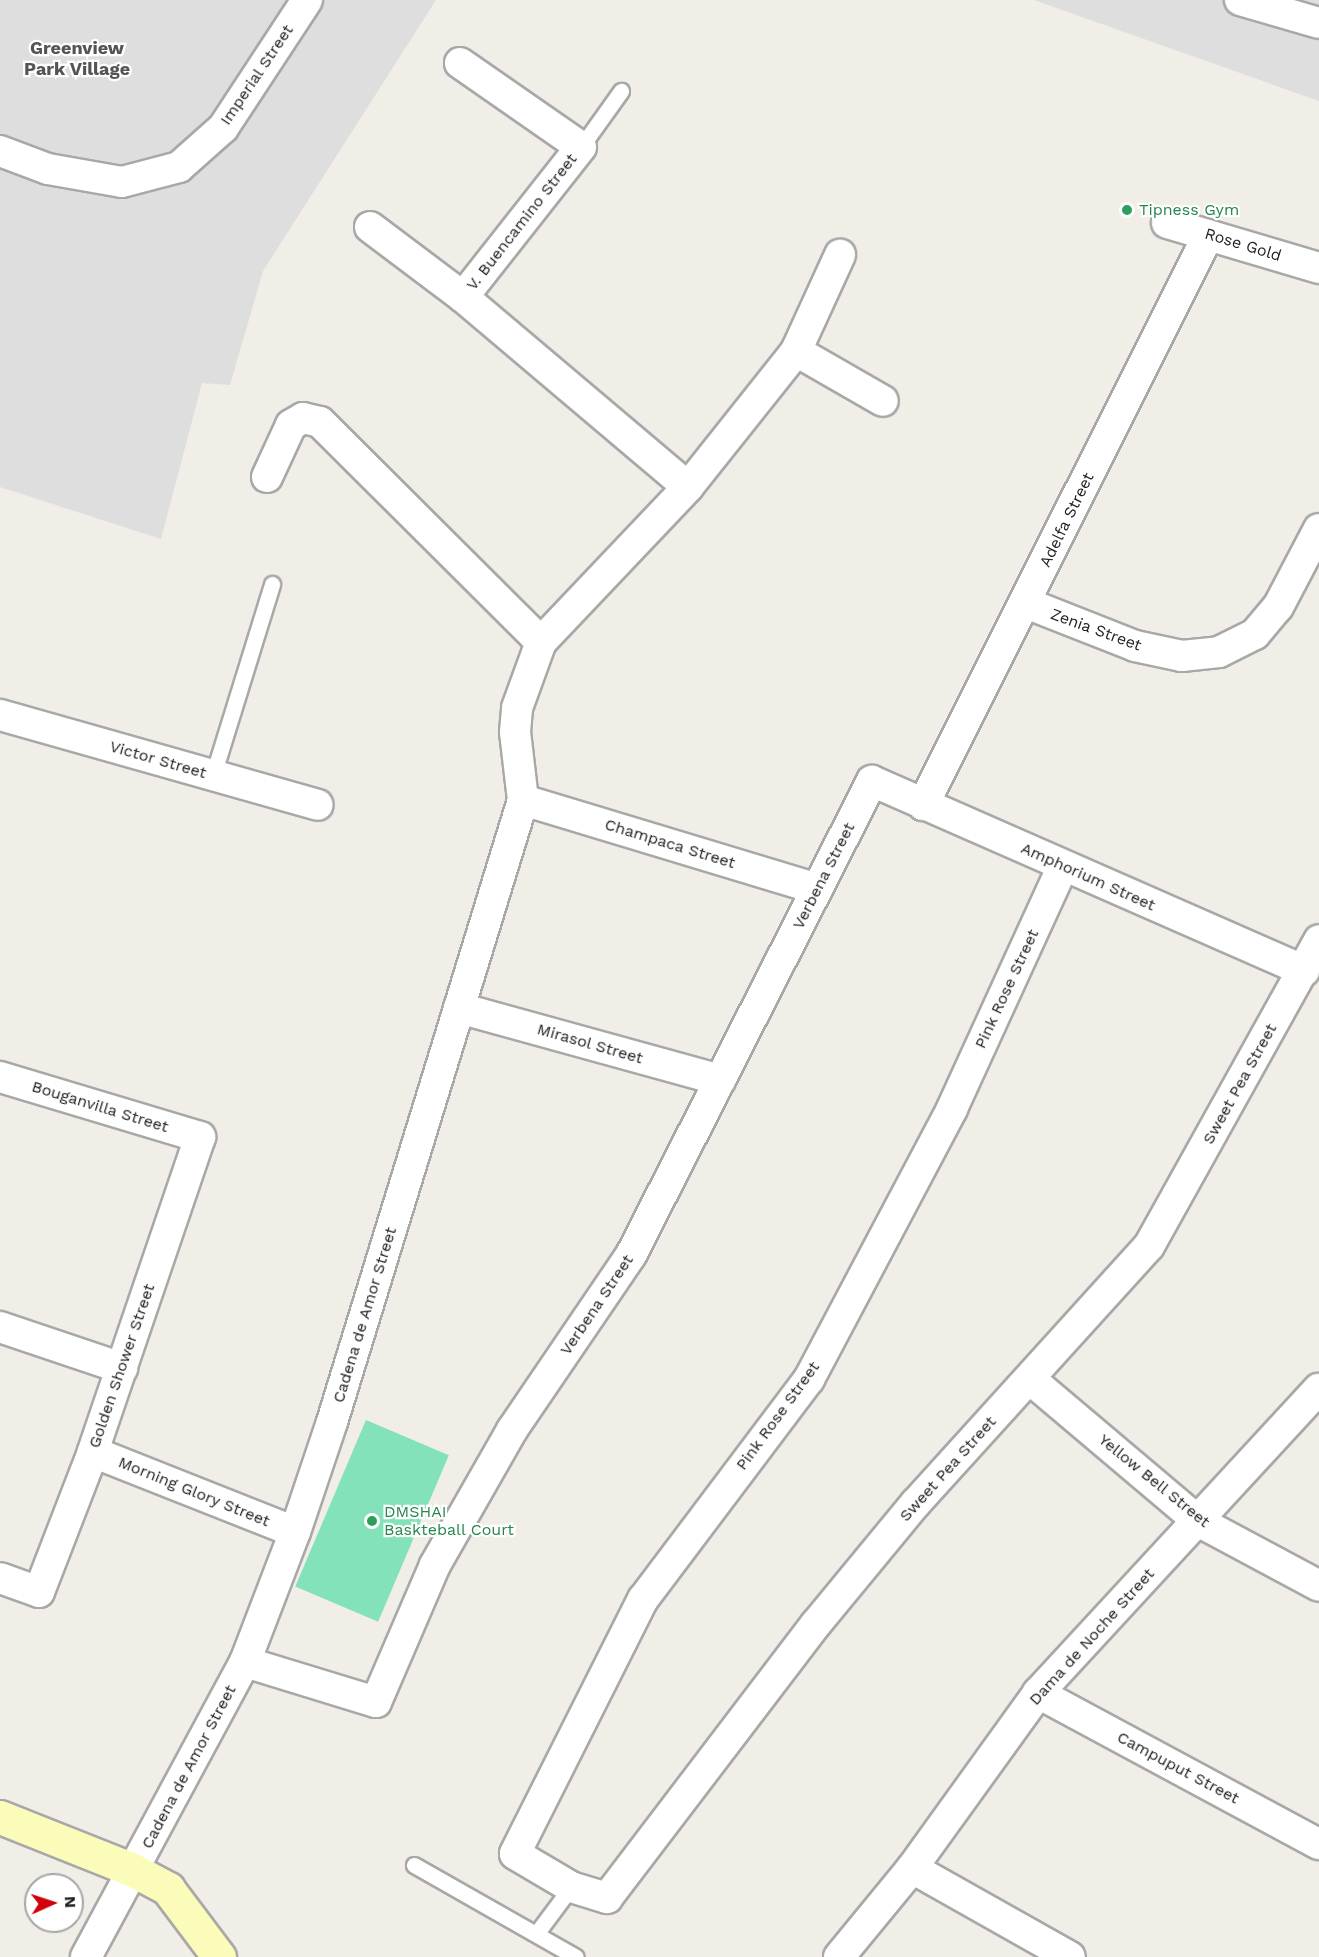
<!DOCTYPE html>
<html>
<head>
<meta charset="utf-8">
<style>
  body { margin:0 }
  #map { position:relative; width:1319px; height:1957px; overflow:hidden; background:#f1ede7; font-family:"Work Sans",sans-serif }
  div>[style] { position:absolute }
  [style*='--x'] { left:calc(var(--x)*1px); top:calc(var(--y)*1px); width:calc(var(--w)*1px); rotate:calc(var(--a)*1deg) }
  .residential>* { inset:0; background:#dfdede }
  .pitch>* { inset:0; background:#83e2b9; transform-origin:0 0 }
  .roads { filter:drop-shadow(2px 0 #a8a8a8) drop-shadow(-2px 0 #a8a8a8) drop-shadow(0 2px #a8a8a8) drop-shadow(0 -2px #a8a8a8) }
  .lane>* { height:15px; margin:-7.5px; padding:0 7.5px; transform-origin:7.5px; border-radius:7.5px; background:#fff }
  .street>* { height:30px; margin:-15px; padding:0 15px; transform-origin:15px; border-radius:15px; background:#fff }
  .secondary>* { height:33px; margin:-16.5px; padding:0 16.5px; transform-origin:16.5px; border-radius:16.5px; background:#fbfcba }
  .dots>* { width:16px; height:16px; translate:-50% -50%; box-sizing:border-box; border:3px solid #fff; border-radius:50% }
  span { translate:-50% -50%; white-space:nowrap; text-align:center; line-height:1.15; -webkit-text-stroke:4.5px #fff; paint-order:stroke }
  .street-label { font-size:16px; color:#212121 }
  .leisure-label { font-size:16px; color:#27864d }
  .left { translate:0 -50%; text-align:left }
  .neighbourhood-label { font-size:18px; color:#545454; font-weight:700 }
  .north { position:absolute; left:24px; top:1873px; width:60px; height:60px; box-sizing:border-box; background:#fff; border:2px solid #a6a6a6; border-radius:50%; rotate:87deg; font-size:16px; font-weight:700; line-height:24px; text-align:center; color:#212121 }
  .north::after { content:''; display:block; margin:auto; width:21px; height:27px; background:#d1000a; clip-path:polygon(50% 0,100% 100%,50% 72%,0 100%) }
</style>
</head>
<body>
<div id="map">
  <div class="residential">
    <div style="clip-path:polygon(0 0,436px 0,263px 271px,230px 385px,202px 383px,161px 539px,0 487px)"></div>
    <div style="clip-path:polygon(1034px 0,1319px 0,1319px 101px)"></div>
  </div>
  <div class="pitch">
    <div style="left:366px;top:1420px;width:90px;height:181px;rotate:23deg"></div>
  </div>
  <div class="roads">
    <div class="lane">
      <div style="--x:581;--y:147;--w:69;--a:-54.5"></div>
      <div style="--x:213;--y:775;--w:200;--a:-72.8"></div>
      <div style="--x:414;--y:1865;--w:186;--a:29.6"></div>
      <div style="--x:536;--y:1934;--w:59;--a:-53.3"></div>
    </div>
    <div class="street">
      <div style="--x:1240;--y:0;--w:82;--a:16.2"></div>
      <div style="--x:460;--y:63;--w:147;--a:34.8"></div>
      <div style="--x:581;--y:147;--w:191;--a:128.2"></div>
      <div style="--x:0;--y:151;--w:51;--a:20.6"></div>
      <div style="--x:48;--y:169;--w:75;--a:10"></div>
      <div style="--x:122;--y:182;--w:59;--a:-14.7"></div>
      <div style="--x:179;--y:167;--w:59;--a:-41.6"></div>
      <div style="--x:223;--y:128;--w:153;--a:-56.7"></div>
      <div style="--x:1167;--y:223;--w:159;--a:16.5"></div>
      <div style="--x:370;--y:227;--w:116;--a:37"></div>
      <div style="--x:463;--y:297;--w:294;--a:40.2"></div>
      <div style="--x:796;--y:351;--w:100;--a:29.9"></div>
      <div style="--x:267;--y:477;--w:57;--a:-65.2"></div>
      <div style="--x:291;--y:425;--w:14;--a:-30"></div>
      <div style="--x:303;--y:418;--w:17;--a:13"></div>
      <div style="--x:320;--y:422;--w:312;--a:44.9"></div>
      <div style="--x:1026;--y:603;--w:117;--a:21.5"></div>
      <div style="--x:1135;--y:646;--w:48;--a:12"></div>
      <div style="--x:1182;--y:656;--w:37;--a:-6"></div>
      <div style="--x:1219;--y:652;--w:40;--a:-26.6"></div>
      <div style="--x:1255;--y:634;--w:35;--a:-50"></div>
      <div style="--x:1278;--y:607;--w:88;--a:-62.3"></div>
      <div style="--x:0;--y:715;--w:330;--a:15.8"></div>
      <div style="--x:523;--y:800;--w:307;--a:16.8"></div>
      <div style="--x:923;--y:805;--w:637;--a:-63.43"></div>
      <div style="--x:1063;--y:866;--w:267;--a:114.6"></div>
      <div style="--x:952;--y:1109;--w:306;--a:117.9"></div>
      <div style="--x:809;--y:1379;--w:276;--a:127"></div>
      <div style="--x:643;--y:1599;--w:285;--a:116.7"></div>
      <div style="--x:515;--y:1854;--w:65;--a:30.5"></div>
      <div style="--x:571;--y:1887;--w:38;--a:17"></div>
      <div style="--x:607;--y:1898;--w:345;--a:-52.7"></div>
      <div style="--x:816;--y:1624;--w:156;--a:-50.5"></div>
      <div style="--x:915;--y:1504;--w:348;--a:-47.8"></div>
      <div style="--x:1149;--y:1246;--w:350;--a:-60.9"></div>
      <div style="--x:459;--y:1008;--w:271;--a:15.4"></div>
      <div style="--x:0;--y:1077;--w:209;--a:16.7"></div>
      <div style="--x:200;--y:1137;--w:333;--a:108.8"></div>
      <div style="--x:93;--y:1452;--w:150;--a:111.1"></div>
      <div style="--x:39;--y:1592;--w:41;--a:-160.3"></div>
      <div style="--x:0;--y:1327;--w:129;--a:18.6"></div>
      <div style="--x:1030;--y:1379;--w:220;--a:40.2"></div>
      <div style="--x:1198;--y:1521;--w:137;--a:28.2"></div>
      <div style="--x:93;--y:1452;--w:217;--a:21.6"></div>
      <div style="--x:245;--y:1662;--w:137;--a:17"></div>
      <div style="--x:376;--y:1702;--w:149;--a:-66.7"></div>
      <div style="--x:435;--y:1565;--w:155;--a:-60.3"></div>
      <div style="--x:512;--y:1430;--w:212;--a:-55.8"></div>
      <div style="--x:631;--y:1255;--w:532;--a:-63.05"></div>
      <div style="--x:872;--y:781;--w:472;--a:23.7"></div>
      <div style="--x:1038;--y:1693;--w:319;--a:28.3"></div>
      <div style="--x:912;--y:1868;--w:181;--a:29.4"></div>
      <div style="--x:86;--y:1957;--w:335;--a:-61.7"></div>
      <div style="--x:245;--y:1662;--w:139;--a:-69"></div>
      <div style="--x:295;--y:1532;--w:116;--a:-71.4"></div>
      <div style="--x:332;--y:1422;--w:651;--a:-72.93"></div>
      <div style="--x:523;--y:800;--w:68;--a:-96.7"></div>
      <div style="--x:515;--y:732;--w:24;--a:-85"></div>
      <div style="--x:517;--y:708;--w:70;--a:-70"></div>
      <div style="--x:541;--y:642;--w:214;--a:-46.5"></div>
      <div style="--x:688;--y:487;--w:174;--a:-51.5"></div>
      <div style="--x:796;--y:351;--w:106;--a:-65.4"></div>
      <div style="--x:839;--y:1957;--w:115;--a:-50.6"></div>
      <div style="--x:912;--y:1868;--w:216;--a:-54.2"></div>
      <div style="--x:1038;--y:1693;--w:414;--a:-47.3"></div>
    </div>
    <div class="secondary">
      <div style="--x:0;--y:1817;--w:143;--a:21.7"></div>
      <div style="--x:133;--y:1870;--w:40;--a:28"></div>
      <div style="--x:168;--y:1889;--w:85;--a:53.1"></div>
    </div>
  </div>
  <div class="dots">
    <div style="left:1127px;top:210px;background:#2e9e5b"></div>
    <div style="left:372px;top:1521px;background:#2e9e5b"></div>
  </div>
  <div class="street-label">
    <span style="left:257px;top:75px;rotate:-56deg">Imperial Street</span>
    <span style="left:522px;top:222px;rotate:-52deg">V. Buencamino Street</span>
    <span style="left:1243px;top:245px;rotate:17deg">Rose Gold</span>
    <span style="left:1067px;top:520px;rotate:-64deg">Adelfa Street</span>
    <span style="left:1096px;top:630px;rotate:20deg">Zenia Street</span>
    <span style="left:158px;top:760px;rotate:16deg">Victor Street</span>
    <span style="left:670px;top:844px;rotate:17deg">Champaca Street</span>
    <span style="left:824px;top:876px;rotate:-63deg">Verbena Street</span>
    <span style="left:1088px;top:877px;rotate:24deg">Amphorium Street</span>
    <span style="left:1007px;top:989px;rotate:-65deg">Pink Rose Street</span>
    <span style="left:590px;top:1044px;rotate:16deg">Mirasol Street</span>
    <span style="left:1240px;top:1084px;rotate:-61deg">Sweet Pea Street</span>
    <span style="left:100px;top:1107px;rotate:17deg">Bouganvilla Street</span>
    <span style="left:597px;top:1305px;rotate:-56deg">Verbena Street</span>
    <span style="left:365px;top:1315px;rotate:-73deg">Cadena de Amor Street</span>
    <span style="left:122px;top:1366px;rotate:-71deg">Golden Shower Street</span>
    <span style="left:778px;top:1416px;rotate:-54deg">Pink Rose Street</span>
    <span style="left:948px;top:1469px;rotate:-48deg">Sweet Pea Street</span>
    <span style="left:1154px;top:1481px;rotate:39deg">Yellow Bell Street</span>
    <span style="left:194px;top:1492px;rotate:22deg">Morning Glory Street</span>
    <span style="left:1092px;top:1637px;rotate:-48deg">Dama de Noche Street</span>
    <span style="left:189px;top:1767px;rotate:-62deg">Cadena de Amor Street</span>
    <span style="left:1178px;top:1768px;rotate:28deg">Campuput Street</span>
  </div>
  <div class="leisure-label">
    <span class="left" style="left:1139px;top:210px">Tipness Gym</span>
    <span class="left" style="left:384px;top:1521px">DMSHAI<br>Baskteball Court</span>
  </div>
  <div class="neighbourhood-label">
    <span style="left:77px;top:59px">Greenview<br>Park Village</span>
  </div>
  <div class="north">N</div>
</div>
</body>
</html>
